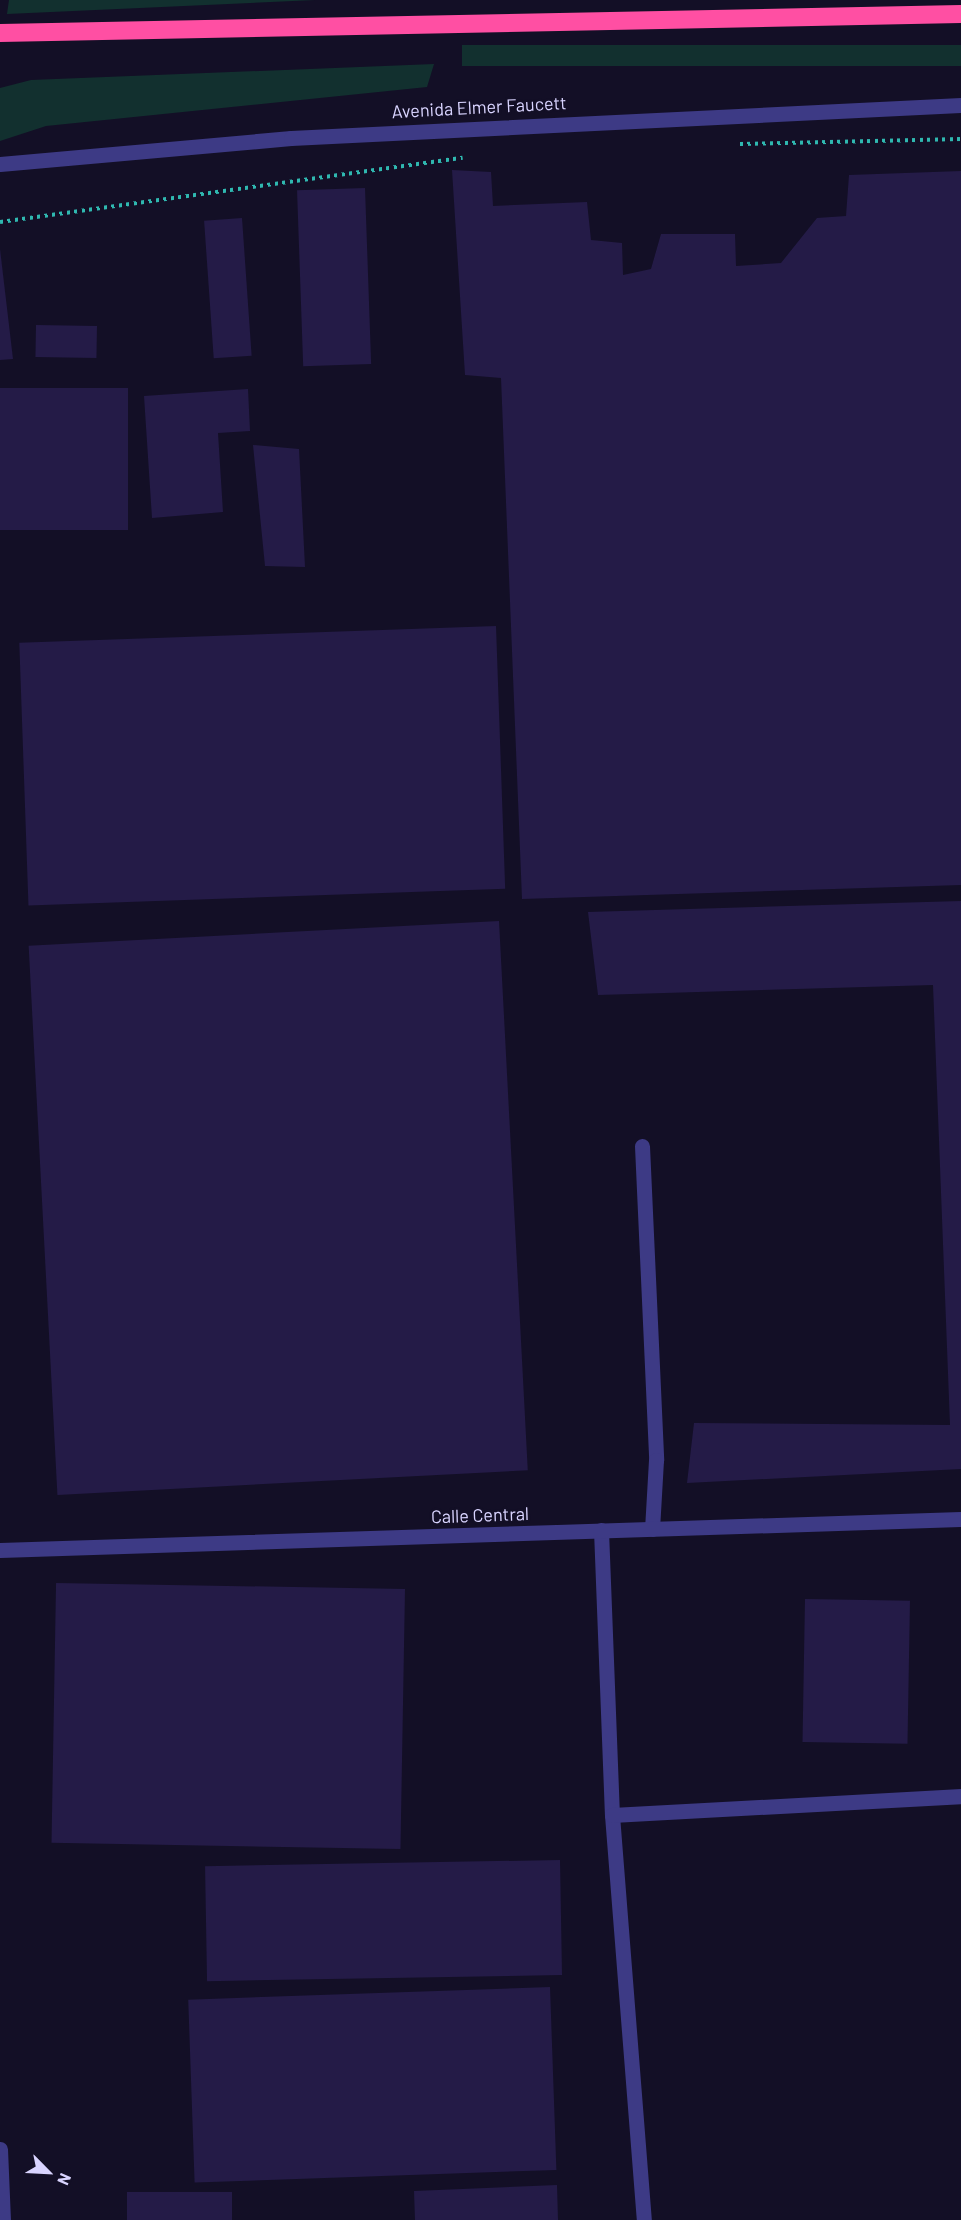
<!DOCTYPE html>
<html>
<head>
<meta charset="utf-8">
<style>
  body { margin:0 }
  #map { position:relative; width:961px; height:2220px; overflow:hidden; background:#130f26; font-family:Barlow,sans-serif }
  div>[style] { position:absolute }
  [style*='--x'] { left:calc(var(--x)*1px); top:calc(var(--y)*1px); width:calc(var(--w)*1px); rotate:calc(var(--a)*1deg) }
  .green>* { inset:0; background:#12302f; transform-origin:0 0 }
  .building>* { inset:0; background:#241b47; transform-origin:0 0 }
  .path>* { height:4px; margin-top:-2px; transform-origin:0; background:repeating-linear-gradient(90deg,#2fb8b0 0 3px,transparent 0 7.5px) }
  .minor>* { height:15px; margin:-7.5px; padding:0 7.5px; transform-origin:7.5px; border-radius:7.5px; background:#3d3a85 }
  .highway>* { height:18px; margin:-9px; padding:0 9px; transform-origin:9px; border-radius:9px; background:#ff4fa3 }
  span { translate:-50% -50%; white-space:nowrap; text-align:center; line-height:1.15; -webkit-text-stroke:5px #130f26; paint-order:stroke }
  .street-label { font-size:18px; color:#d9d4ff }
  .north { position:absolute; left:18px; top:2142px; width:60px; height:60px; -webkit-text-stroke:4px #130f26; paint-order:stroke; rotate:114deg; font-size:16px; font-weight:700; line-height:24px; text-align:center; color:#d9d4ff }
  .north::after { content:''; display:block; margin:auto; width:21px; height:27px; background:#d9d4ff; clip-path:polygon(50% 0,100% 100%,50% 72%,0 100%) }
</style>
</head>
<body>
<div id="map">
  <div class="green">
    <div style="clip-path:polygon(9px 0,315px 0,7px 14px)"></div>
    <div style="left:961px;top:45px;width:21px;height:499px;rotate:90deg"></div>
    <div style="clip-path:polygon(434px 64px,427px 87px,46px 126px,0 141px,0 88px,31px 80px)"></div>
  </div>
  <div class="building">
    <div style="clip-path:polygon(452px 170px,491px 172px,493px 206px,587px 202px,591px 240px,622px 243px,623px 275px,651px 269px,661px 234px,735px 234px,736px 266px,781px 263px,817px 218px,846px 216px,849px 175px,961px 171px,961px 885px,522px 899px,501px 378px,465px 375px)"></div>
    <div style="left:365px;top:188px;width:176px;height:68px;rotate:88deg"></div>
    <div style="left:242px;top:218px;width:138px;height:38px;rotate:86deg"></div>
    <div style="clip-path:polygon(0 249px,13px 359px,0 360px)"></div>
    <div style="left:36px;top:325px;width:61px;height:32px;rotate:1deg"></div>
    <div style="left:128px;top:388px;width:142px;height:128px;rotate:90deg"></div>
    <div style="clip-path:polygon(248px 389px,250px 431px,218px 433px,223px 512px,152px 518px,144px 396px)"></div>
    <div style="clip-path:polygon(253px 445px,299px 449px,305px 567px,265px 566px)"></div>
    <div style="left:496px;top:626px;width:263px;height:477px;rotate:88deg"></div>
    <div style="clip-path:polygon(961px 901px,961px 1469px,687px 1483px,694px 1423px,950px 1425px,933px 985px,598px 995px,588px 912px)"></div>
    <div style="left:499px;top:921px;width:550px;height:471px;rotate:87deg"></div>
    <div style="left:405px;top:1589px;width:260px;height:349px;rotate:91deg"></div>
    <div style="left:805px;top:1599px;width:105px;height:143px;rotate:1deg"></div>
    <div style="left:560px;top:1860px;width:115px;height:355px;rotate:89deg"></div>
    <div style="left:550px;top:1987px;width:183px;height:362px;rotate:88deg"></div>
    <div style="clip-path:polygon(557px 2185px,558px 2220px,415px 2220px,414px 2191px)"></div>
    <div style="left:232px;top:2192px;width:28px;height:105px;rotate:90deg"></div>
  </div>
  <div class="path">
    <div style="--x:740;--y:144;--w:221;--a:-1.3"></div>
    <div style="--x:0;--y:222;--w:467;--a:-7.9"></div>
  </div>
  <div class="minor">
    <div style="--x:0;--y:164;--w:292;--a:-5.1"></div>
    <div style="--x:291;--y:138;--w:671;--a:-2.82"></div>
    <div style="--x:642;--y:1146;--w:314;--a:87.4"></div>
    <div style="--x:656;--y:1460;--w:69;--a:93.3"></div>
    <div style="--x:601;--y:1530;--w:285;--a:87.8"></div>
    <div style="--x:612;--y:1815;--w:406;--a:85.5"></div>
    <div style="--x:0;--y:1550;--w:961;--a:-1.85"></div>
    <div style="--x:612;--y:1815;--w:350;--a:-3.1"></div>
    <div style="--x:0;--y:2149;--w:71;--a:87.6"></div>
  </div>
  <div class="highway">
    <div style="--x:0;--y:33;--w:961;--a:-1.13"></div>
  </div>
  <div class="street-label">
    <span style="left:479px;top:107px;rotate:-3deg">Avenida Elmer Faucett</span>
    <span style="left:480px;top:1515px;rotate:-2deg">Calle Central</span>
  </div>
  <div class="north">N</div>
</div>
</body>
</html>
